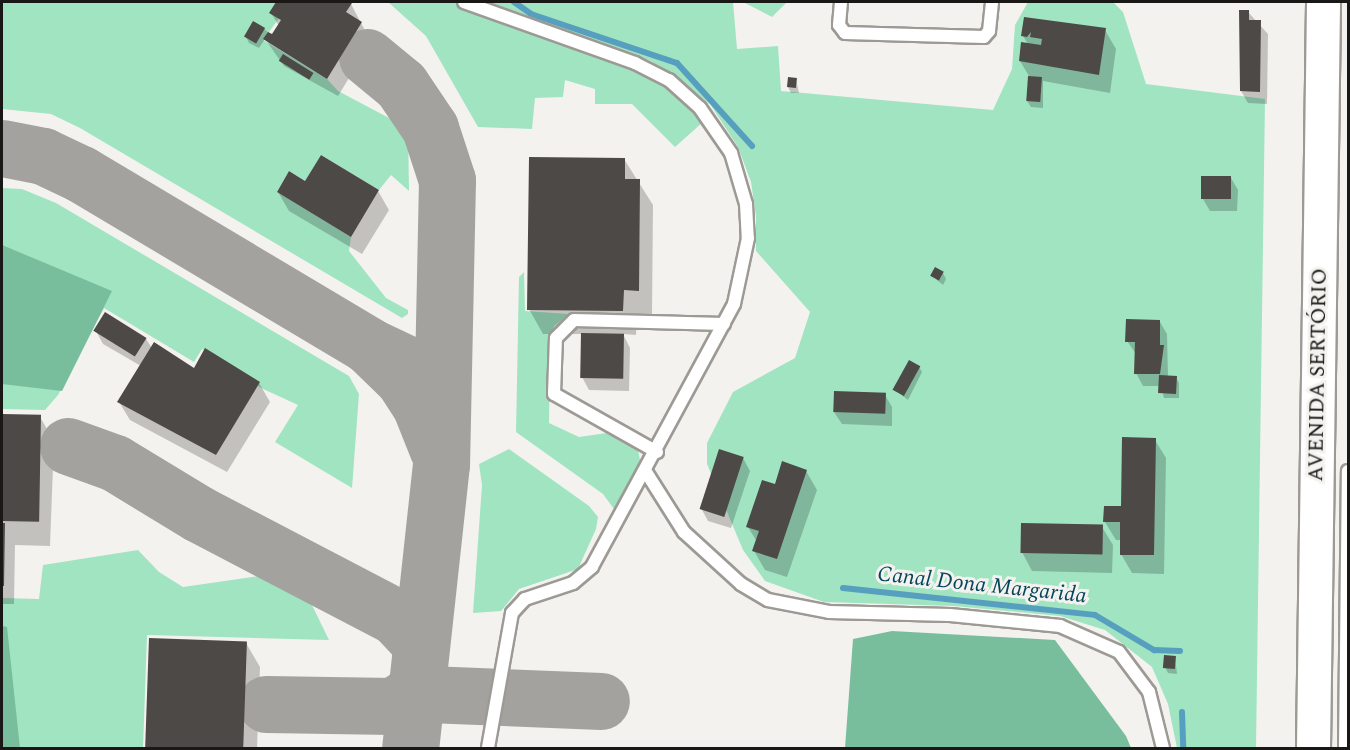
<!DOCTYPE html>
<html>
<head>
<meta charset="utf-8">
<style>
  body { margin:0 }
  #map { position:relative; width:1350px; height:750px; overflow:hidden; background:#f4f2ee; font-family:Spectral,serif }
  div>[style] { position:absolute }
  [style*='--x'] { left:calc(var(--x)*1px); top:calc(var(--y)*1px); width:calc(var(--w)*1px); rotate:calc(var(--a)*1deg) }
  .green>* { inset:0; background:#a0e4c2 }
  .forest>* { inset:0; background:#79be9c }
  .shadow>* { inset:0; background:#0003 }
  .stream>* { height:6px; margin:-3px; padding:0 3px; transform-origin:3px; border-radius:3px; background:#579fbe }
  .taxiway>* { height:57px; margin:-28.5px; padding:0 28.5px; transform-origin:28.5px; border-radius:28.5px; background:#a4a29e }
  .building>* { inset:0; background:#4c4946; transform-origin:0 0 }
  .roads { filter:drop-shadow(2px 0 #9d9a96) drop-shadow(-2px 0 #9d9a96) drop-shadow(0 2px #9d9a96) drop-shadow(0 -2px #9d9a96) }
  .lane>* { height:12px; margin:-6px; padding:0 6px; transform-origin:6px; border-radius:6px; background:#fff }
  .primary>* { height:33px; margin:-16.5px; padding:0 16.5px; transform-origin:16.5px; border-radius:16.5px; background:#fff }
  span { translate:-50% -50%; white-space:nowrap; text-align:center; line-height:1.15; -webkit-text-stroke:6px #f4f2ee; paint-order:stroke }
  .street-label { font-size:21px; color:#191816 }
  .water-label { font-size:22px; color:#05455c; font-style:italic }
  .frame { position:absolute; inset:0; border:3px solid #191816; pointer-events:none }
</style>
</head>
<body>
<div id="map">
  <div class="green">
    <div style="clip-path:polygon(2px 2px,291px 2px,263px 40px,327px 79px,338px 91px,408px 128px,409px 191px,391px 175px,379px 190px,321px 155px,305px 181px,289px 171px,277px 192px,351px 237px,349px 251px,386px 298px,408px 310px,408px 314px,402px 318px,80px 128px,51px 114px,2px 109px)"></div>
    <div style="clip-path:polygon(388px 2px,456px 2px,504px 25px,645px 74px,695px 108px,703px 122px,675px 147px,632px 104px,595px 104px,595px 89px,565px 80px,563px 97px,535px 98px,532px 129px,478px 127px,426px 36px)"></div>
    <div style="clip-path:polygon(489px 2px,733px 2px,737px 49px,778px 46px,781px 91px,993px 110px,1012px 69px,1015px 25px,1028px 2px,1113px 2px,1123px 12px,1146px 84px,1265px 99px,1256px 748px,1177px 748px,1168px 704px,1152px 667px,1105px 630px,1060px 616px,954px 606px,824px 602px,765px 581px,743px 550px,707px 464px,707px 443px,733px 392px,795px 358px,810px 312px,756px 251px,756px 216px,751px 182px,738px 147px,710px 104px,651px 61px)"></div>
    <div style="clip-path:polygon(743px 2px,787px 2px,772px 17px)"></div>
    <div style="clip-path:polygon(2px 188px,22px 189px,56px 203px,349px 376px,359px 394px,352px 488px,275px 442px,298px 405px,261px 388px,202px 349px,194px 362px,104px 308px,58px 395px,45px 410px,2px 409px)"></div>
    <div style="clip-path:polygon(524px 272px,525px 311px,569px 314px,554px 326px,550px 344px,549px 423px,579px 437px,614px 432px,637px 445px,640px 460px,635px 476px,614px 509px,603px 494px,516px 432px,519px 277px)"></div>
    <div style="clip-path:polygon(509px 449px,589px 506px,598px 517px,596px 529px,578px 569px,519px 589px,501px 611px,473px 613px,482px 485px,479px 464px)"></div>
    <div style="clip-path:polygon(138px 550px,159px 572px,183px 587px,281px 573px,310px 601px,329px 640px,147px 635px,143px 748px,2px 748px,2px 598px,39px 599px,43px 565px)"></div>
  </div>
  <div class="forest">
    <div style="clip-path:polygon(2px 245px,112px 291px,62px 391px,2px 384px)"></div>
    <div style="clip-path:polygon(2px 626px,7px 627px,20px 748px,2px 748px)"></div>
    <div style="clip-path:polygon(892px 631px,1055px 640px,1126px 736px,1131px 748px,845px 748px,853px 639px)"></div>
  </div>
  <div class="shadow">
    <div style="clip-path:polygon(278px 2px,351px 4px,371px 42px,338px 96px,284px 66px,265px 39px,259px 48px,249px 43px,246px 37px,264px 29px,273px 36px,279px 26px,271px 13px)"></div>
    <div style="clip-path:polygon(1248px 12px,1268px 34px,1267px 104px,1248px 103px,1241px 91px)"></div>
    <div style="clip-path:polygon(1025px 18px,1105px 30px,1116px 49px,1110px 93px,1043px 81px,1043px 108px,1031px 107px,1027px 101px,1029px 76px,1020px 61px,1028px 44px,1023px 36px)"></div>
    <div style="clip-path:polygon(796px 79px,799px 93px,791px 93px,788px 87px)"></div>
    <div style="clip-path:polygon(624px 159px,653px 205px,652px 314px,637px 314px,636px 335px,623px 334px,630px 348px,629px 391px,589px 390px,582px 377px,583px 334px,543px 334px,529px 309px)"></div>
    <div style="clip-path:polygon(1231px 178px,1238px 190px,1237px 211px,1210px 211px,1203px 199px)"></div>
    <div style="clip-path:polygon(306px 184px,378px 191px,389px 210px,362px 254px,289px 211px,278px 192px)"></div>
    <div style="clip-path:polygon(943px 273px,946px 279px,943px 285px,932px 276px)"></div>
    <div style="clip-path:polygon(1160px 322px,1167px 334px,1168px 377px,1176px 377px,1179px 383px,1179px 398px,1164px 398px,1161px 386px,1143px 386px,1136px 373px,1136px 354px,1127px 341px)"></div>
    <div style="clip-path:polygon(96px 331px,146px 339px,152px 348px,195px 370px,259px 383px,270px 402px,227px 472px,130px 420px,119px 402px,141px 366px,103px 344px)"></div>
    <div style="clip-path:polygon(919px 367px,922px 372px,908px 400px,895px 390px)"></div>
    <div style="clip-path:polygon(885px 395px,892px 407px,892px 426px,842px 424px,834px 412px)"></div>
    <div style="clip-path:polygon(2px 415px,40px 417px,54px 441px,50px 546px,15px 545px,14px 604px,2px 604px)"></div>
    <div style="clip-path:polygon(1155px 440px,1166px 458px,1164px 574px,1132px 573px,1121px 554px,1121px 540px,1116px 540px,1105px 522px,1122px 507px)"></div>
    <div style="clip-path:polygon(743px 458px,750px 471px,731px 528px,708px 521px,701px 508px)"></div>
    <div style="clip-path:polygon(806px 471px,817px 490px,787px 577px,765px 570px,754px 551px,757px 542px,748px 527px,776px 486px)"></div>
    <div style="clip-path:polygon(1102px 527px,1113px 545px,1112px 573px,1032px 571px,1022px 552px)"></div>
    <div style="clip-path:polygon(150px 639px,246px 643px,260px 667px,257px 748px,146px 748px)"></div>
    <div style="clip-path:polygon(1175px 657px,1177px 674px,1168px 673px,1165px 667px)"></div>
  </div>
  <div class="stream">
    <div style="--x:514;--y:2;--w:21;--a:35"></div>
    <div style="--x:531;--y:14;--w:154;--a:18.6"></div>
    <div style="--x:677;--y:63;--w:112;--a:47.9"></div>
    <div style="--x:843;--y:588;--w:253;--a:6.1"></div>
    <div style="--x:1095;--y:615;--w:69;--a:30.7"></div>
    <div style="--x:1154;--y:650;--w:26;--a:2"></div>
    <div style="--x:1182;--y:712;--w:36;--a:88"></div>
  </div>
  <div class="taxiway">
    <div style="--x:367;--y:57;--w:44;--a:39.5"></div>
    <div style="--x:401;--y:85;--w:52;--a:56"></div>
    <div style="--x:430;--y:128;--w:55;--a:71.9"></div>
    <div style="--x:447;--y:180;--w:284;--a:91.2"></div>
    <div style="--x:441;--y:464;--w:286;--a:96.2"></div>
    <div style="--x:2;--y:148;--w:42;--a:11"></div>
    <div style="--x:43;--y:156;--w:42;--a:25.3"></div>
    <div style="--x:81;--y:174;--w:335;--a:30.8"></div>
    <div style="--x:403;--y:362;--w:38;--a:-155"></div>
    <div style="--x:369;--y:346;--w:47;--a:44.1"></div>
    <div style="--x:403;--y:379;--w:31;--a:57"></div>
    <div style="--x:420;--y:405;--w:48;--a:68.2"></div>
    <div style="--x:68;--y:446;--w:50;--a:19.9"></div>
    <div style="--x:115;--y:463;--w:98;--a:31.3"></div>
    <div style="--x:199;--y:514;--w:222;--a:27.6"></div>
    <div style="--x:396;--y:617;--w:35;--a:47"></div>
    <div style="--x:266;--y:704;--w:127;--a:0.9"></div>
    <div style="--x:393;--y:706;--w:20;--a:-33"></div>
    <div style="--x:410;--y:695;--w:13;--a:-58"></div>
    <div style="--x:417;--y:684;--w:15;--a:42"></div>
    <div style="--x:414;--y:705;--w:18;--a:-38"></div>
    <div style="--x:428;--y:694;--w:173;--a:2.3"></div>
  </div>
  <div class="building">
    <div style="clip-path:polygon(276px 2px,352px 3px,346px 12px,362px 22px,327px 79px,263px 39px,268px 32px,272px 34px,281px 20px,269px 13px)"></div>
    <div style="clip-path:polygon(1239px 10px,1249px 10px,1249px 20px,1261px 20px,1260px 92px,1240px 91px)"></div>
    <div style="clip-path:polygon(1024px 17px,1106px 28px,1099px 75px,1019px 61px,1021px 42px,1041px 45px,1042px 39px,1030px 37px,1031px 32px,1027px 37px,1021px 36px)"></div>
    <div style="left:253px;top:21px;width:14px;height:18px;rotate:30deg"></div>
    <div style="left:283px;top:54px;width:36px;height:8px;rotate:32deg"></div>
    <div style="left:1028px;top:76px;width:14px;height:25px;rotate:4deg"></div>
    <div style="left:788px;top:77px;width:9px;height:10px;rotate:6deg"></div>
    <div style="clip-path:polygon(321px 155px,379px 190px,351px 237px,277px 192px,289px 171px,305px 181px)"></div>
    <div style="clip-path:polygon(529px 157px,625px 158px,625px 179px,640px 179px,639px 291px,624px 290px,623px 311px,527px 310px)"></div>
    <div style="left:1201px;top:176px;width:30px;height:23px"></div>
    <div style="left:935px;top:267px;width:10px;height:10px;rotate:29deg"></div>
    <div style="left:105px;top:312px;width:49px;height:22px;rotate:32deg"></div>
    <div style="clip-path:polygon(1126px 319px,1160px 320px,1160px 345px,1164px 345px,1160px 374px,1134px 374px,1135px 342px,1125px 342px)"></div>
    <div style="left:581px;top:333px;width:43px;height:45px;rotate:1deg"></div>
    <div style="clip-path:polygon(154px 342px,194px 368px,205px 348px,260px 382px,216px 455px,117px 402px)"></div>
    <div style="left:909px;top:360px;width:13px;height:34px;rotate:29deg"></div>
    <div style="left:1159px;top:375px;width:18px;height:18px;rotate:3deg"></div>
    <div style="left:834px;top:391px;width:52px;height:21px;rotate:2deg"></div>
    <div style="left:2px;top:414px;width:39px;height:107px;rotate:1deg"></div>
    <div style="clip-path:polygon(1122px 437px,1156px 438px,1154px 555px,1120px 555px,1120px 522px,1103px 522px,1104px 506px,1121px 506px)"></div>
    <div style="left:719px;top:449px;width:26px;height:63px;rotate:18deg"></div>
    <div style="clip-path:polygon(782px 461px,807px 470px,777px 559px,752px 551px,759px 531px,746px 527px,762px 480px,775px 484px)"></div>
    <div style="clip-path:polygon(2px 523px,5px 523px,4px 586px,2px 586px)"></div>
    <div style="left:1021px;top:523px;width:82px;height:30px;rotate:1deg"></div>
    <div style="left:149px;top:638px;width:98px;height:110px;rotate:2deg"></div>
    <div style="left:1164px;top:655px;width:12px;height:13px;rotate:5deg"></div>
  </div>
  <div class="roads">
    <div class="lane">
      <div style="--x:464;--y:2;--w:182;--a:19.6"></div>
      <div style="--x:635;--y:63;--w:38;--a:27"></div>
      <div style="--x:669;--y:80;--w:42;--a:42.1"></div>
      <div style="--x:700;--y:108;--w:55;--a:55.4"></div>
      <div style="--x:731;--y:153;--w:53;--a:73.6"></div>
      <div style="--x:746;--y:204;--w:34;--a:87"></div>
      <div style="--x:748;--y:238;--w:67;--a:102"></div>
      <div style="--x:734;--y:304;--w:299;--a:118.4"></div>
      <div style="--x:592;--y:567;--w:25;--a:140"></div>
      <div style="--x:573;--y:583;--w:51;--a:161.6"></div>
      <div style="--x:525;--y:599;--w:19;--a:133"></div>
      <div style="--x:512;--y:613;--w:137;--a:100.1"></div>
      <div style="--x:841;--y:2;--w:23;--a:95"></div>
      <div style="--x:839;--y:25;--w:10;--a:53"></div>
      <div style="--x:845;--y:33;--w:139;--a:1.6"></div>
      <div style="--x:984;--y:37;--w:8;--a:-50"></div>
      <div style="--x:989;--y:31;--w:29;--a:-84"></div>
      <div style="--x:657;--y:452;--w:118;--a:-150.6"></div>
      <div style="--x:554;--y:394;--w:56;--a:-88"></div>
      <div style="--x:556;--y:338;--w:25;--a:-45"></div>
      <div style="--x:574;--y:320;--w:150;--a:1.5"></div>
      <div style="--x:646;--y:472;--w:71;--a:57.7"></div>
      <div style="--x:684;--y:532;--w:77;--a:42.4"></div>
      <div style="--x:741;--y:584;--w:31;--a:31"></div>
      <div style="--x:768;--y:600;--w:62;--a:11.1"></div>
      <div style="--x:829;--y:612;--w:121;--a:1.4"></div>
      <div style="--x:950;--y:615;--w:111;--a:5.7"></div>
      <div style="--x:1060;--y:626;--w:64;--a:23.8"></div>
      <div style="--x:1119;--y:652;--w:50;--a:53.1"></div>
      <div style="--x:1149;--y:692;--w:58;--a:76"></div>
      <div style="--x:1345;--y:748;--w:277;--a:-89.4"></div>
    </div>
    <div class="primary">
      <div style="--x:1313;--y:748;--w:746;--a:-89.23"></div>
    </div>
  </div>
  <div class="street-label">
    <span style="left:1318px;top:375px;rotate:-89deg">AVENIDA SERTÓRIO</span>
  </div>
  <div class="water-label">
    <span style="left:982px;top:585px;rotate:6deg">Canal Dona Margarida</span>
  </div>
  <div class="frame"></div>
</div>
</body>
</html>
